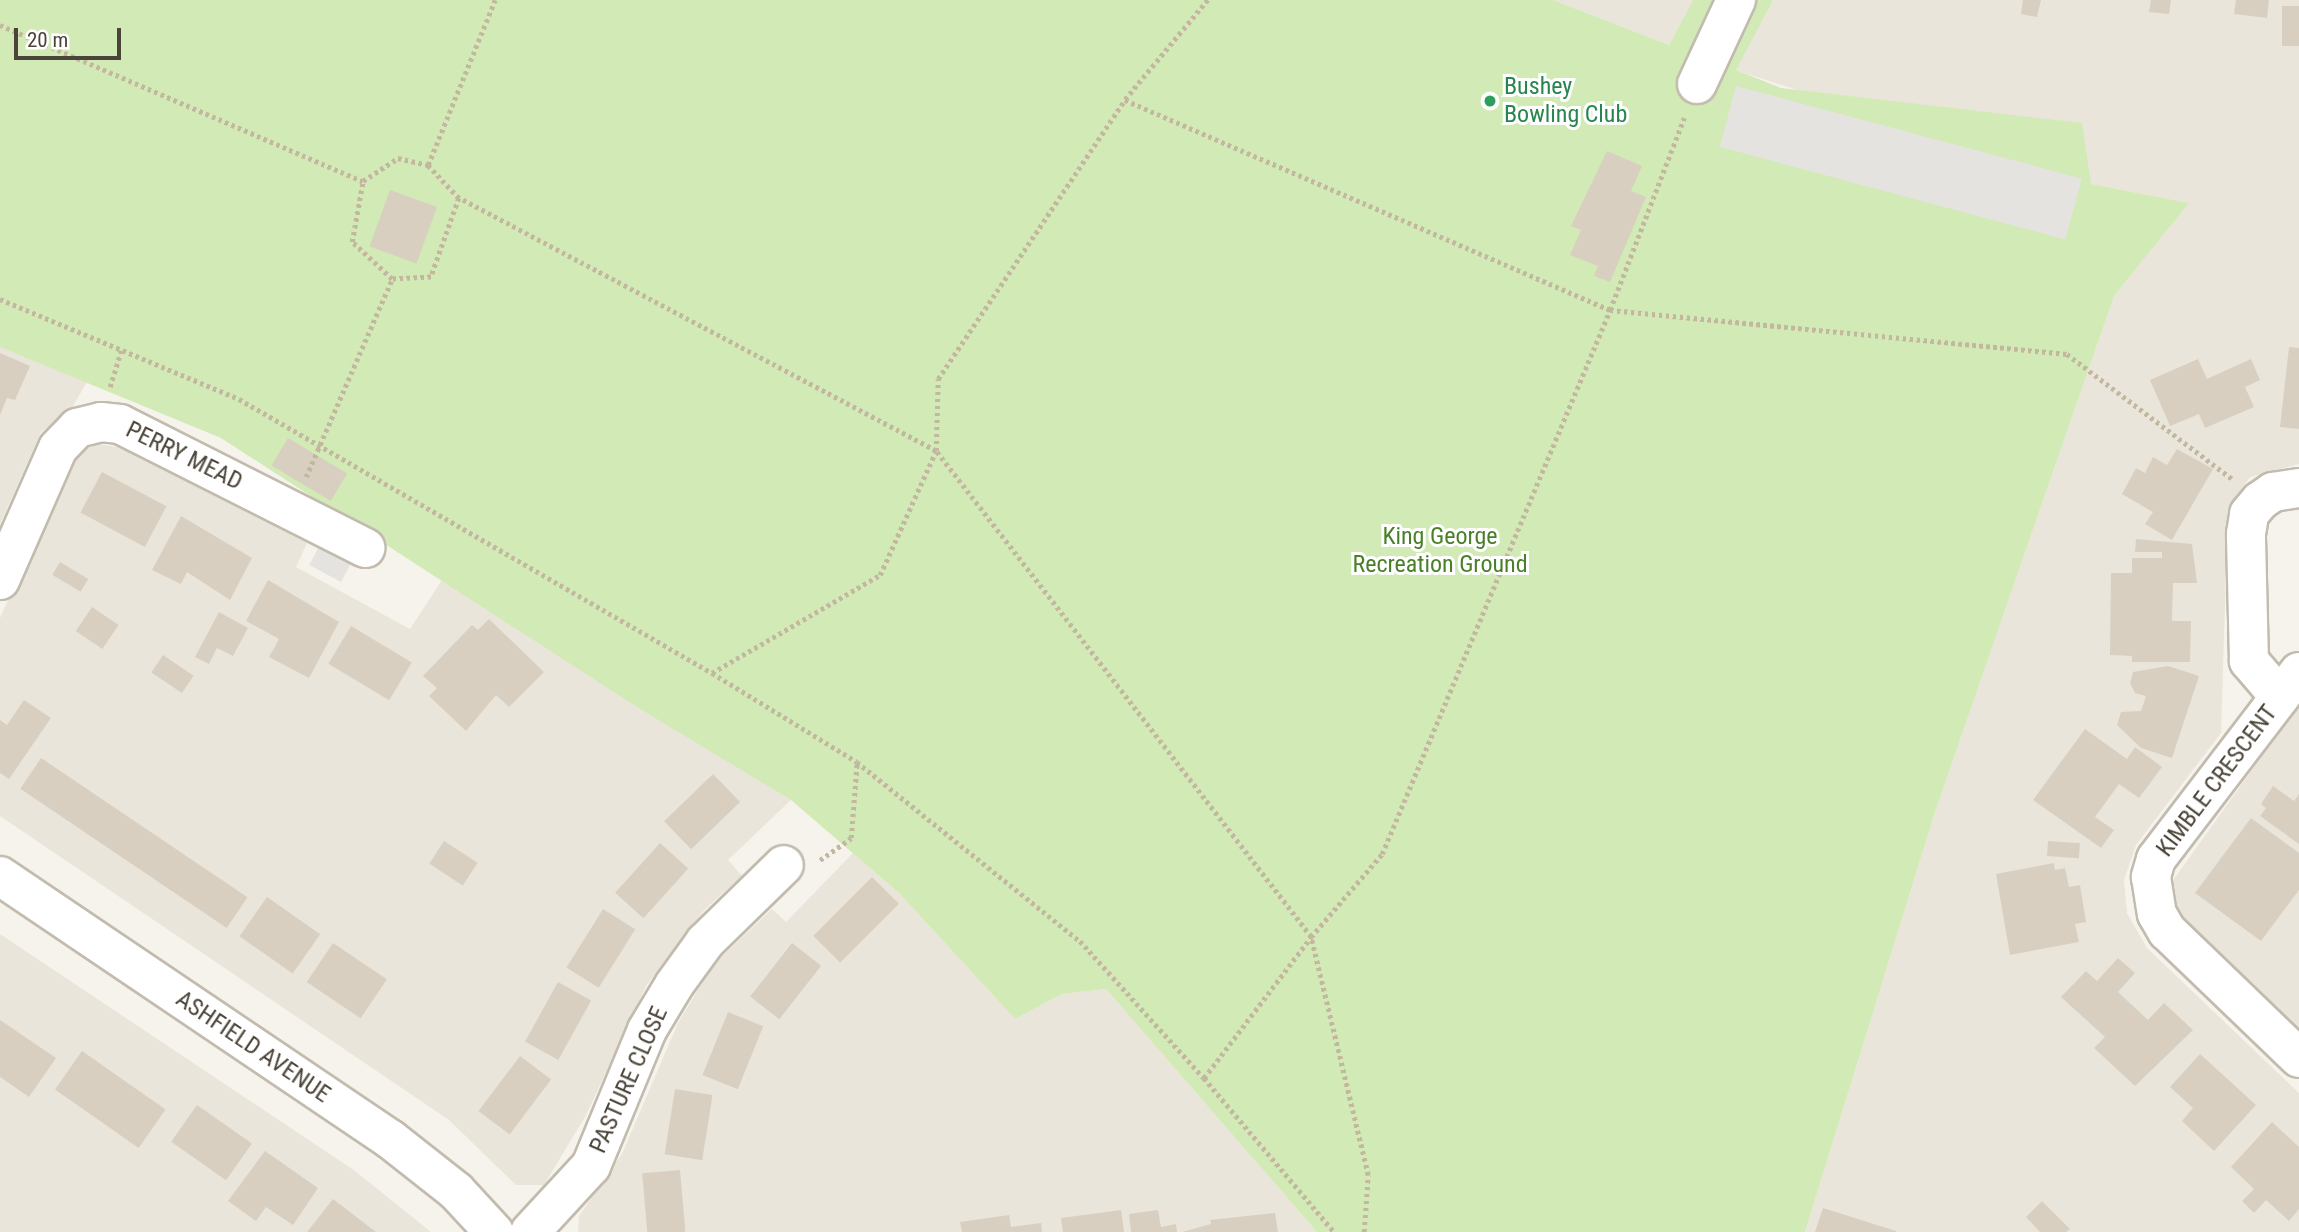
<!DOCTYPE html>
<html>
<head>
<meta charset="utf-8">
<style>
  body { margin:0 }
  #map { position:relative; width:2299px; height:1232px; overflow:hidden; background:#f6f3ec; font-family:"Roboto Condensed",sans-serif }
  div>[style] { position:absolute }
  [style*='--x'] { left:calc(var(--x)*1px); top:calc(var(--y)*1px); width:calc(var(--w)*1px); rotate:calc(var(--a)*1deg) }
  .residential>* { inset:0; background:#eae5da }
  .green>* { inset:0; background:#d2eab5 }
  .parking>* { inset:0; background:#e5e3e0; transform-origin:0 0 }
  .building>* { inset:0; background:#d8cfc1; transform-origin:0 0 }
  .path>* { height:4.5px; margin-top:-2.25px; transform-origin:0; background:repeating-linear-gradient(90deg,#c4b79f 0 3.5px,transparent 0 7px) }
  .roads { filter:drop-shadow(2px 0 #c2bbae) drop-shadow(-2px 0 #c2bbae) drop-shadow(0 2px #c2bbae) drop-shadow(0 -2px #c2bbae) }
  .minor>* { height:38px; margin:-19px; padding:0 19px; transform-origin:19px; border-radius:19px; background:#fff }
  .dots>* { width:19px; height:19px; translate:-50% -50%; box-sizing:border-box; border:4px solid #fff; border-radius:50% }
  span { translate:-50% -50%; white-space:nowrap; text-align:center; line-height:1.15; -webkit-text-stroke:6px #fff; paint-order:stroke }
  .leisure-label { font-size:24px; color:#27864d }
  .left { translate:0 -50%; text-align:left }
  .street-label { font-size:24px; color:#4b4439 }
  .park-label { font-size:24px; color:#4a7f2a }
  .scale { position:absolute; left:14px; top:28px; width:107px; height:32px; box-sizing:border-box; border:4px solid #4b4439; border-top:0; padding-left:9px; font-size:21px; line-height:24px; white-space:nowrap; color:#4b4439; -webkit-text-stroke:5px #fff; paint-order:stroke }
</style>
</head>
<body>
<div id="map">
  <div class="residential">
    <div style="clip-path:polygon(1553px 0,1693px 0,1669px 45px)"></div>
    <div style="clip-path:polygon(1773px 0,2299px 0,2299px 464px,2250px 477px,2228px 508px,2221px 733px,2136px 845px,2124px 880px,2127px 913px,2147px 948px,2299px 1093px,2299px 1232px,1805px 1232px,1935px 812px,2114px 296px,2189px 203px,2090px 184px,1735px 70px)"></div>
    <div style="clip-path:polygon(0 347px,88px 380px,72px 408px,41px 432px,0 524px)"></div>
    <div style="clip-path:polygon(96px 444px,119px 447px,307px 543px,296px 567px,410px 629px,442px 580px,791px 800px,728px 860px,742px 876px,705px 909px,646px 986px,586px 1115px,544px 1185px,516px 1185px,449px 1120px,0 816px,0 618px,71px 459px)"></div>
    <div style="clip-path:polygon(2299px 704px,2299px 1029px,2181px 917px,2169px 886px)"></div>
    <div style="clip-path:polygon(853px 853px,898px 892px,1015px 1019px,1062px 994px,1106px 989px,1317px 1232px,578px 1232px,579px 1216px,622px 1154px,678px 1023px,713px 965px,772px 909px,786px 922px)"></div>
    <div style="clip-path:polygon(0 934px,355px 1171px,431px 1232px,0 1232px)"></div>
  </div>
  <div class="green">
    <div style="clip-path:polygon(0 0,1553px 0,1669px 45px,1693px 0,1773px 0,1736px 70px,1781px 88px,2082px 123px,2091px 184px,2189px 203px,2114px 296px,1935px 812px,1805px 1232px,1317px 1232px,1106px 989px,1062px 994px,1015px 1019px,898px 892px,791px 800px,637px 707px,221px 438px,0 347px)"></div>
  </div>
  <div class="parking">
    <div style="left:1736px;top:86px;width:358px;height:63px;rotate:15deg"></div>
    <div style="left:321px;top:543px;width:36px;height:25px;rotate:28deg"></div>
  </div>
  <div class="building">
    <div style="clip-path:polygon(2023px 0,2041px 0,2037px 17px,2021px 14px)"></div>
    <div style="clip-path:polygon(2151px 0,2171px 0,2169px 14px,2149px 12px)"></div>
    <div style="clip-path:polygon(2236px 0,2269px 0,2267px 18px,2234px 14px)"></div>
    <div style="left:2282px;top:6px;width:17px;height:40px"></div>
    <div style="clip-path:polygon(1607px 151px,1642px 166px,1631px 191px,1646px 197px,1610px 282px,1594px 276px,1598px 266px,1570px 255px,1581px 230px,1571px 226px)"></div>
    <div style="left:390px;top:190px;width:50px;height:60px;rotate:20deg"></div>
    <div style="clip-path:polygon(2289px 347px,2299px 348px,2299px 429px,2280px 427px)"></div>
    <div style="clip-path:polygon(0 353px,30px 366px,15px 400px,7px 398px,0 415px)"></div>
    <div style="clip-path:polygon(2198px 359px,2207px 379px,2251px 359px,2260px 380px,2245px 387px,2254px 407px,2205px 428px,2199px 414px,2170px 426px,2150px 380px)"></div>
    <div style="left:288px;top:438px;width:69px;height:32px;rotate:31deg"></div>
    <div style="clip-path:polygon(2177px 449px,2213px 469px,2172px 540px,2145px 524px,2153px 512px,2122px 494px,2136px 468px,2145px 473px,2153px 457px,2167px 465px)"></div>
    <div style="left:102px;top:472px;width:73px;height:46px;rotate:28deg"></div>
    <div style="clip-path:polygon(181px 516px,252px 558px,230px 600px,187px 572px,181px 584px,152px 570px)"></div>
    <div style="clip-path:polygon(2136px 539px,2192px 544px,2197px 583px,2173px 583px,2172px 621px,2191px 621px,2190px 662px,2132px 662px,2132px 656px,2110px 655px,2111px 573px,2132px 573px,2132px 558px,2162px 558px,2162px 552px,2135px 552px)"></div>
    <div style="left:60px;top:562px;width:33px;height:15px;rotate:31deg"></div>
    <div style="clip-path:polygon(268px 580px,339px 622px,309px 678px,269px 657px,279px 639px,246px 621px)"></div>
    <div style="left:92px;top:607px;width:32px;height:29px;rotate:34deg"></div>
    <div style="clip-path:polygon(219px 612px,248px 628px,233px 656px,217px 648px,209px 664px,195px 657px)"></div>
    <div style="clip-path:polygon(489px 619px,544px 672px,509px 707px,496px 695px,466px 731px,429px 696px,437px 688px,423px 676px,472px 625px,478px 630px)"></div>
    <div style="left:351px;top:626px;width:71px;height:44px;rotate:31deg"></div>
    <div style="left:163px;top:655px;width:37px;height:21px;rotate:34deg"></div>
    <div style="clip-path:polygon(2168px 666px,2199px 676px,2172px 758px,2141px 748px,2117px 725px,2121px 712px,2141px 711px,2146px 696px,2135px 693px,2130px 683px,2133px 672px)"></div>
    <div style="clip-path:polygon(24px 700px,51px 718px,9px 779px,0 773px,0 720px,7px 725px)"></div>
    <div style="clip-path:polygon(2085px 729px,2127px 759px,2135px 747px,2162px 767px,2139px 798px,2119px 784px,2095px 817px,2114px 830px,2101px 848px,2033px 800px)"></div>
    <div style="left:41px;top:758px;width:249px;height:37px;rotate:34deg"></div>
    <div style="left:713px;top:774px;width:39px;height:68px;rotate:46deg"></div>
    <div style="clip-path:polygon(2273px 786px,2294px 801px,2299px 794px,2299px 844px,2260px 816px,2266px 808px,2261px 804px)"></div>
    <div style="clip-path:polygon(2251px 818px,2299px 853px,2299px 890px,2261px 941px,2195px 893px)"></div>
    <div style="left:444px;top:841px;width:40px;height:27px;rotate:33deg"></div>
    <div style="left:2048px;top:841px;width:32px;height:15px;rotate:4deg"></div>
    <div style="left:660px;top:843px;width:38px;height:67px;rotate:42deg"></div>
    <div style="clip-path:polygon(2054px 863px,2055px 870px,2065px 868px,2069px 887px,2080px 885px,2086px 922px,2075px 924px,2079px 942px,2010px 955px,1996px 874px)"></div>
    <div style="left:872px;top:877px;width:38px;height:83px;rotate:45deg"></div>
    <div style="left:267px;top:897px;width:65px;height:48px;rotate:35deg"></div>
    <div style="left:603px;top:909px;width:38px;height:69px;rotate:32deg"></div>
    <div style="left:333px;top:943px;width:65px;height:47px;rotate:34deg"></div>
    <div style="left:792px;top:943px;width:37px;height:68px;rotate:38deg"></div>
    <div style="clip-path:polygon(2118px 958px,2135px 973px,2118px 992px,2148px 1020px,2164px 1003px,2193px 1030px,2135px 1086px,2094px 1048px,2105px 1037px,2061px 997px,2086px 971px,2097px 981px)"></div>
    <div style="left:558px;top:982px;width:38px;height:68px;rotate:29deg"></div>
    <div style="left:728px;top:1012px;width:38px;height:68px;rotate:22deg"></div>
    <div style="clip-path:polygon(0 1020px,56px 1058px,29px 1097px,0 1077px)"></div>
    <div style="left:82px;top:1051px;width:102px;height:47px;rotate:35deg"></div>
    <div style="clip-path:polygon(2200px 1054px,2256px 1105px,2214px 1151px,2182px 1121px,2193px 1108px,2170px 1087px)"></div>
    <div style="left:520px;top:1056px;width:39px;height:69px;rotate:37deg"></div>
    <div style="left:675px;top:1089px;width:38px;height:66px;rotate:9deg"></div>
    <div style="left:197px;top:1105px;width:67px;height:45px;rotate:35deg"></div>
    <div style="clip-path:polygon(2272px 1122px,2299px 1147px,2299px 1209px,2289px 1221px,2266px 1200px,2254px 1213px,2242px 1201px,2254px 1189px,2231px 1167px)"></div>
    <div style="clip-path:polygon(265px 1151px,318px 1188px,293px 1225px,266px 1207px,256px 1221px,228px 1201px)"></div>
    <div style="left:680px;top:1170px;width:62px;height:38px;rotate:85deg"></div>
    <div style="clip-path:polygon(333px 1199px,359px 1219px,376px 1232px,307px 1232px)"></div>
    <div style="clip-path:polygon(2042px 1201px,2070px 1229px,2066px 1232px,2040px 1232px,2026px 1217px)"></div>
    <div style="clip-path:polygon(1823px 1208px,1896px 1231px,1896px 1232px,1815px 1232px)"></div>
    <div style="clip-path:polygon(1121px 1210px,1124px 1232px,1063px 1232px,1061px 1218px)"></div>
    <div style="clip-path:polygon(1158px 1210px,1161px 1227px,1176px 1224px,1177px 1232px,1131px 1232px,1129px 1214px)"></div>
    <div style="clip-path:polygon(1275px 1213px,1278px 1232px,1182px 1232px,1211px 1224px,1210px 1220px)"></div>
    <div style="clip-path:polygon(1009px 1215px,1011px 1227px,1041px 1223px,1042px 1232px,962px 1232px,960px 1222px)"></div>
  </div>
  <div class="path">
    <div style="--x:1208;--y:0;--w:130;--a:129.7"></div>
    <div style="--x:1125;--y:100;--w:529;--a:23.41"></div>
    <div style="--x:1610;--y:310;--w:459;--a:5.5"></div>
    <div style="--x:2067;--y:354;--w:207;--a:37.1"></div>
    <div style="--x:0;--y:25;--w:395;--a:23.3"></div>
    <div style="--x:398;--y:158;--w:31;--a:13"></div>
    <div style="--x:428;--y:165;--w:45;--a:46.8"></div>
    <div style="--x:459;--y:198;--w:84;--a:109.5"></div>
    <div style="--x:431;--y:277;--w:39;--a:177"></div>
    <div style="--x:392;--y:279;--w:54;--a:-137.2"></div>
    <div style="--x:352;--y:242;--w:62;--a:-79.8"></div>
    <div style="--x:363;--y:181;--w:42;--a:-33.3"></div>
    <div style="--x:428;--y:165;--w:178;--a:-67.9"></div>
    <div style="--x:0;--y:299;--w:259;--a:22.7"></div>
    <div style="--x:239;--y:399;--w:547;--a:30.08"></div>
    <div style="--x:712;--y:673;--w:194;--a:-30.3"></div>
    <div style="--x:880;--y:575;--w:136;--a:-65.7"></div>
    <div style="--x:936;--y:451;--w:540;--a:-152.06"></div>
    <div style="--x:110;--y:387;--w:38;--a:-73"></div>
    <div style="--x:306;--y:477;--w:216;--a:-66.5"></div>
    <div style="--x:712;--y:673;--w:170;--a:31.5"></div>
    <div style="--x:857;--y:762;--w:286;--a:38.8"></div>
    <div style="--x:1080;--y:941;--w:185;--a:47.9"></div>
    <div style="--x:1204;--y:1078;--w:177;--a:-52.8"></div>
    <div style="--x:1311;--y:937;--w:614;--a:-127.65"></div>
    <div style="--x:936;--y:451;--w:72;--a:-88.4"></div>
    <div style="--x:938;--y:379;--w:336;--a:-56.2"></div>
    <div style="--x:820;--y:860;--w:38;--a:-35"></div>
    <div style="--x:851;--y:838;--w:76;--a:-85.5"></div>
    <div style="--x:1204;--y:1078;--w:202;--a:49.8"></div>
    <div style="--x:1364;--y:1232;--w:57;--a:-86"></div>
    <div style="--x:1368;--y:1175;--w:245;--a:-103.5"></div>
    <div style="--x:1311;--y:937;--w:109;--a:-49.5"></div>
    <div style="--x:1382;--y:854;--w:590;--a:-67.26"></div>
    <div style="--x:1610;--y:310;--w:206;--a:-68.9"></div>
  </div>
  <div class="roads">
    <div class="minor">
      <div style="--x:1697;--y:84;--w:93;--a:-65.1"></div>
      <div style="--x:0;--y:580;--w:144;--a:-66.3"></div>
      <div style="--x:58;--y:448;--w:28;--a:-46"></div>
      <div style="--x:77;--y:428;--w:25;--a:-14"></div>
      <div style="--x:101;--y:422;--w:19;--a:6"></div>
      <div style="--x:120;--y:424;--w:275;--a:26.8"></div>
      <div style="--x:2299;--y:672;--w:235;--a:127.4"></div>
      <div style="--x:2156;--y:859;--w:19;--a:106"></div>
      <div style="--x:2151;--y:877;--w:37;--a:81"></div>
      <div style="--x:2157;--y:914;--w:20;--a:60"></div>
      <div style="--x:2167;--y:931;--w:183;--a:43.9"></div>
      <div style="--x:2280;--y:697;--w:48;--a:-130.7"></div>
      <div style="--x:2249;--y:661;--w:127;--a:-91.4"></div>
      <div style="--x:2246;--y:534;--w:20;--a:-81"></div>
      <div style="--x:2249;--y:514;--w:17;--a:-50"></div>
      <div style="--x:2260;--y:501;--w:16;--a:-35"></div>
      <div style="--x:2273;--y:492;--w:26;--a:-9"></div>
      <div style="--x:0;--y:876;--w:470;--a:34"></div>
      <div style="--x:390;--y:1139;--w:84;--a:38.2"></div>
      <div style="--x:456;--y:1191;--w:56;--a:47.2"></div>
      <div style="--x:530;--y:1232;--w:90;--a:-47.3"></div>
      <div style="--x:591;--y:1166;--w:147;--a:-67.6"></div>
      <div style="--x:647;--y:1030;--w:52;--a:-59"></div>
      <div style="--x:674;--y:985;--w:53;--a:-54.2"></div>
      <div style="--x:705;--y:942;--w:110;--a:-44.3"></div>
    </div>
  </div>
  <div class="dots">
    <div style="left:1490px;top:101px;background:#2e9e5b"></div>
  </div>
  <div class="leisure-label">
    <span class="left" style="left:1504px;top:101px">Bushey<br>Bowling Club</span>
  </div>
  <div class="street-label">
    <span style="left:184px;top:456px;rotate:26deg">PERRY MEAD</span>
    <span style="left:2217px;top:781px;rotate:-53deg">KIMBLE CRESCENT</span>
    <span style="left:253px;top:1047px;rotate:34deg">ASHFIELD AVENUE</span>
    <span style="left:629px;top:1080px;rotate:-66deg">PASTURE CLOSE</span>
  </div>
  <div class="park-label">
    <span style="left:1440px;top:551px">King George<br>Recreation Ground</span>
  </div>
  <div class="scale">20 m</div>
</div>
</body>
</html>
